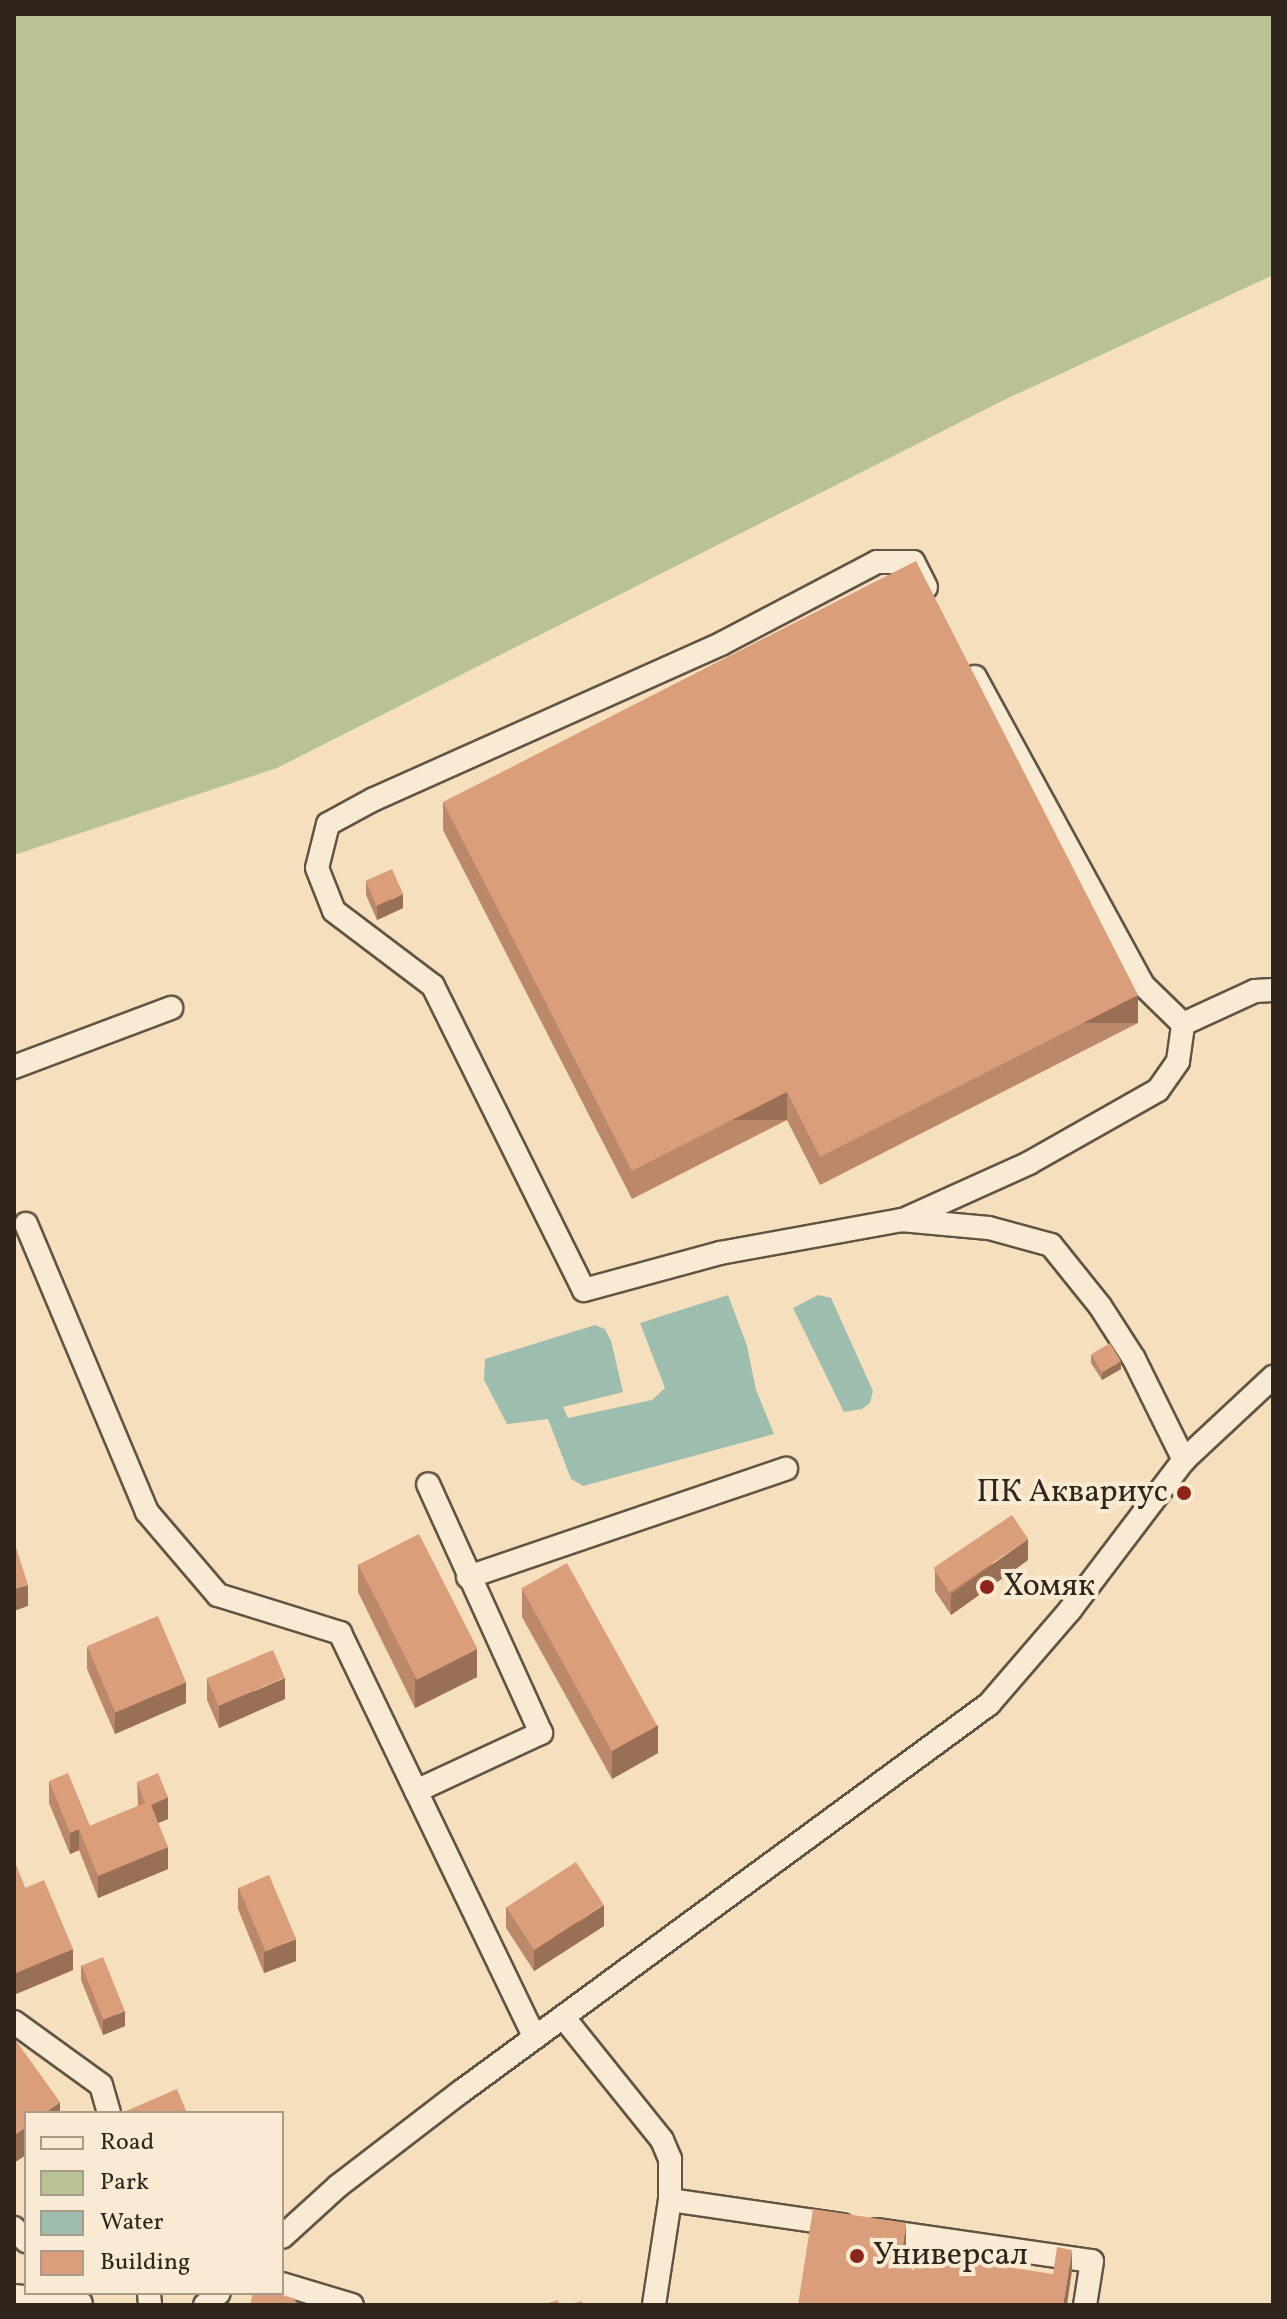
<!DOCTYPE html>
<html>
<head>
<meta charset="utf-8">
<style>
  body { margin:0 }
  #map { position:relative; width:1287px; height:2319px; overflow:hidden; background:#f6dfbc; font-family:Vollkorn,serif }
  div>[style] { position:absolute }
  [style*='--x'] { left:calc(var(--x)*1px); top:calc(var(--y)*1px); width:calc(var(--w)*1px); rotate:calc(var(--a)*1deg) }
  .green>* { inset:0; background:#b8c293 }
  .water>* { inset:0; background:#9dbdaf }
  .roads { filter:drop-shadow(2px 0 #615445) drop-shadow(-2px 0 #615445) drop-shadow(0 2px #615445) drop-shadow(0 -2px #615445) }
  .minor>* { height:22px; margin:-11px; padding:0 11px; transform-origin:11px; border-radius:11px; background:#f9ead3 }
  .wall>* { inset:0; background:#bb886a }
  .shaded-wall>* { inset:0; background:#996f56; transform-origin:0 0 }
  .building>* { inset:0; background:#da9e7b; transform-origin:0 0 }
  .dots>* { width:22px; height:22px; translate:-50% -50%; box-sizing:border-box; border:4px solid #f9ead3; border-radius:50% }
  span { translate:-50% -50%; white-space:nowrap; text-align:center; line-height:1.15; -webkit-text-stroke:8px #f9ead3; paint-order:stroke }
  .poi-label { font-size:32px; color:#2f251d }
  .right { translate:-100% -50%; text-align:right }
  .left { translate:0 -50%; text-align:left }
  .frame { position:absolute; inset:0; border:16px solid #2f251d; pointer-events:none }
  .legend { position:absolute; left:24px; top:2111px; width:260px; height:184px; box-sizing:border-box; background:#f9ead3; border:2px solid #a89b8a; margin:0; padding:10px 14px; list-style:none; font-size:24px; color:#2f251d }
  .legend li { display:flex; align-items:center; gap:16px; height:40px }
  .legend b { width:40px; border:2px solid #a89b8a }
</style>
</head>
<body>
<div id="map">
  <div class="green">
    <div style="clip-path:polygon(14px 14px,1273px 14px,1273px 275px,1004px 400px,277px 768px,14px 855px)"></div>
  </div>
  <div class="water">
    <div style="clip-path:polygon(728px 1295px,747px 1346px,756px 1390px,774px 1434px,583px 1486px,571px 1479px,548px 1419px,507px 1424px,484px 1380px,485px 1359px,595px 1325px,605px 1329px,611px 1341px,623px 1392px,563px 1407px,568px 1418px,652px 1400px,665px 1388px,640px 1323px)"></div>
    <div style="clip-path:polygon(818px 1295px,831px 1298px,873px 1391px,870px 1403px,862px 1409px,844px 1412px,793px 1308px)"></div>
  </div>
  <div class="roads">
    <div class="minor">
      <div style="--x:926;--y:587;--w:28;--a:-117"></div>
      <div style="--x:913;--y:562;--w:36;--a:180"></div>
      <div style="--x:877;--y:562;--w:176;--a:152.3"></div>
      <div style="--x:721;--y:644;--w:380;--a:155.9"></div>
      <div style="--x:374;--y:799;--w:52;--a:151.5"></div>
      <div style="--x:328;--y:824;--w:45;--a:104"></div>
      <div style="--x:317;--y:868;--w:46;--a:68.4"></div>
      <div style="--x:334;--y:911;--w:124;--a:37.1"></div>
      <div style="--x:433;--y:986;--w:339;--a:63.6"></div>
      <div style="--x:584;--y:1290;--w:141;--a:-15.2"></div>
      <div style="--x:720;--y:1253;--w:184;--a:-10.3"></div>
      <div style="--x:901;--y:1220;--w:88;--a:5.2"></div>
      <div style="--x:989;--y:1228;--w:64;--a:15.3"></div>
      <div style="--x:1051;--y:1245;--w:78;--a:51.2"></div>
      <div style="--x:1100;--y:1306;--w:63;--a:57.3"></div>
      <div style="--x:1134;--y:1359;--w:113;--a:63.7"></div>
      <div style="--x:975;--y:677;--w:351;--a:61.4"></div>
      <div style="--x:1143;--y:985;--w:56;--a:44.3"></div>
      <div style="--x:1183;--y:1024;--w:79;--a:-24.6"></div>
      <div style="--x:1255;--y:991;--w:18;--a:-3"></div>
      <div style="--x:14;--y:1067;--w:168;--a:-20.6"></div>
      <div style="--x:903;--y:1220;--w:138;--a:-24.3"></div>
      <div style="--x:1029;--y:1163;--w:148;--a:-29.5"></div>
      <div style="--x:1158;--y:1090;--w:35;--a:-55"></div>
      <div style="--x:1178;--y:1061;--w:37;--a:-82"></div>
      <div style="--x:26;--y:1224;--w:312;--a:67.2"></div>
      <div style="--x:147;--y:1512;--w:109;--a:49.5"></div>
      <div style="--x:218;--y:1595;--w:128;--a:17.3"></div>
      <div style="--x:340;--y:1633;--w:449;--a:64.3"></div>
      <div style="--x:468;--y:1577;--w:336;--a:-18.8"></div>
      <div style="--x:416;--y:1791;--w:138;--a:-24.9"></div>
      <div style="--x:541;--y:1733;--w:273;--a:-114.4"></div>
      <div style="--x:564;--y:2018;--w:156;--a:51.2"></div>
      <div style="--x:662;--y:2140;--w:21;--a:67"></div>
      <div style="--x:670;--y:2159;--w:41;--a:90"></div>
      <div style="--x:670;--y:2200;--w:106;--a:98.7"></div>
      <div style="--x:14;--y:2022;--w:107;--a:35.9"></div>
      <div style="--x:101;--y:2085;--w:29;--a:74"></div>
      <div style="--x:670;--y:2200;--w:174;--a:8.3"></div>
      <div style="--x:14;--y:2228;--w:18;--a:47"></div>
      <div style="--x:876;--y:2230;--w:218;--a:8.2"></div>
      <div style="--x:1092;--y:2261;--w:45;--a:99"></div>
      <div style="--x:282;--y:2237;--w:76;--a:-42.3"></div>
      <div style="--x:338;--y:2186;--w:156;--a:-37.5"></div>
      <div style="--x:462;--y:2091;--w:654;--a:-36.29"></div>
      <div style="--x:989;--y:1704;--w:124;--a:-49.2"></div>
      <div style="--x:1070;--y:1610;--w:188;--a:-52.8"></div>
      <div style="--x:1184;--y:1460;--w:122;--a:-43"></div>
      <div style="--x:282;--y:2284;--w:73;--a:16.7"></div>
      <div style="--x:149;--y:2293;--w:12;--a:85"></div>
      <div style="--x:14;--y:2296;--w:67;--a:6"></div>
      <div style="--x:205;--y:2305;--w:18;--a:-41"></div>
    </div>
  </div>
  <div class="wall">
    <div style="clip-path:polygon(443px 802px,1138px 1023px,820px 1185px,787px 1120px,632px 1199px,443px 830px)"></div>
    <div style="clip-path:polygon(366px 881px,403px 908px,377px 920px,366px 895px)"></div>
    <div style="clip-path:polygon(1091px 1355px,1121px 1369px,1102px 1380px,1091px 1363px)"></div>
    <div style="clip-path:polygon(1028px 1560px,951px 1615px,935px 1591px,935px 1570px)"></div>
    <div style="clip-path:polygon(358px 1564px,477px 1677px,415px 1708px,358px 1592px)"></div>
    <div style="clip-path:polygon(522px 1589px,658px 1753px,612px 1779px,522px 1617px)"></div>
    <div style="clip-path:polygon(87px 1647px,186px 1703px,115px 1734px,87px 1669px)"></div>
    <div style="clip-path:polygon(207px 1678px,285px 1699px,219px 1728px,207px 1700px)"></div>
    <div style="clip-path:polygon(49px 1781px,90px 1826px,138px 1806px,137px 1782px,168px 1819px,158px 1823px,168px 1869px,98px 1898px,79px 1850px,70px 1854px,49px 1803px)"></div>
    <div style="clip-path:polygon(14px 1860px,25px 1888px,73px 1970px,16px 1994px,14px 1990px)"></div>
    <div style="clip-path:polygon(238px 1887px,296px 1961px,264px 1973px,238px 1909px)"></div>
    <div style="clip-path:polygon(506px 1907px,604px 1926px,534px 1971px,506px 1928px)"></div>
    <div style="clip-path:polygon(81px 1965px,125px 2026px,103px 2035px,81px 1980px)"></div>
  </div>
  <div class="shaded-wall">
    <div style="clip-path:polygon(403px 894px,403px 908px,377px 920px,377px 906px)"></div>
    <div style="left:1138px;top:995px;width:28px;height:357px;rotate:90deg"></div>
    <div style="left:787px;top:1092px;width:28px;height:174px;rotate:90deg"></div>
    <div style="clip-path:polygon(1121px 1361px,1121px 1369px,1102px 1380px,1102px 1373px)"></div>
    <div style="clip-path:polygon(1028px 1539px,1028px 1560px,951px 1615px,951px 1594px)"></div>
    <div style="clip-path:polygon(28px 1585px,28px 1606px,14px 1611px,14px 1589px)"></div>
    <div style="clip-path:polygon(477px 1649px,477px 1677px,415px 1708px,415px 1679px)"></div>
    <div style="clip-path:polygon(285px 1678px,285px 1699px,219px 1728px,219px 1706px)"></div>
    <div style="clip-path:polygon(186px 1682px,186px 1703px,115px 1734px,115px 1713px)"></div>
    <div style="clip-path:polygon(658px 1725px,658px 1753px,612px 1779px,612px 1751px)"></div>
    <div style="clip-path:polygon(168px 1797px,168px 1819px,151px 1826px,151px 1805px)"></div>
    <div style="clip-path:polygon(79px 1829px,79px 1850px,70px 1854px,70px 1833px)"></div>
    <div style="clip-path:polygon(168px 1847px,168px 1869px,98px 1898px,98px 1876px)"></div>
    <div style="clip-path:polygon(604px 1905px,604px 1926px,534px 1971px,534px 1950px)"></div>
    <div style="clip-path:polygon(296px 1939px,296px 1961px,264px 1973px,264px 1952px)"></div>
    <div style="clip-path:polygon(73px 1949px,73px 1970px,16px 1994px,16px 1973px)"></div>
    <div style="clip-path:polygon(125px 2011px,125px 2026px,103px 2035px,103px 2020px)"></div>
    <div style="clip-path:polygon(60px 2102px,60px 2113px,45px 2113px)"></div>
    <div style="clip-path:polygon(26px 2127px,26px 2155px,14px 2163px,14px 2135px)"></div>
    <div style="clip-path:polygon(906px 2223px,906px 2244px,902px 2272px,902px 2251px)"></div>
    <div style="clip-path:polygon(1072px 2250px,1072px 2271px,1067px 2305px,1063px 2305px)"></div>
  </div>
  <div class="building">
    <div style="clip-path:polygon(916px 561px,1138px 995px,820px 1157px,787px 1092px,632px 1171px,443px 802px)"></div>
    <div style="left:392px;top:869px;width:27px;height:29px;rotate:66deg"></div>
    <div style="left:1110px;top:1343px;width:21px;height:22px;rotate:59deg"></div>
    <div style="left:1012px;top:1515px;width:29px;height:95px;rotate:56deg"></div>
    <div style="left:419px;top:1534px;width:129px;height:68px;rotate:63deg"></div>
    <div style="clip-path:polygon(14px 1541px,28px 1585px,14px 1589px)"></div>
    <div style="left:567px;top:1563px;width:186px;height:52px;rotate:61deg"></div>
    <div style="left:158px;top:1616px;width:72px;height:77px;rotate:67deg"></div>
    <div style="left:273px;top:1650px;width:30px;height:72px;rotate:67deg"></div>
    <div style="clip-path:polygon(68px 1773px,90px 1826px,145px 1803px,137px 1782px,158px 1773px,168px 1797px,151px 1805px,168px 1847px,98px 1876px,79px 1829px,70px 1833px,49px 1781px)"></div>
    <div style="clip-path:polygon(14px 1860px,25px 1888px,44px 1880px,73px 1949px,16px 1973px,14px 1968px)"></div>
    <div style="left:576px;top:1862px;width:51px;height:83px;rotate:57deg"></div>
    <div style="left:269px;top:1875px;width:69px;height:33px;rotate:67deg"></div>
    <div style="left:103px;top:1957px;width:58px;height:23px;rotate:68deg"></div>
    <div style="clip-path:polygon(14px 2038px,60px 2102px,45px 2113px,26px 2113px,26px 2127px,14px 2135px)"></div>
    <div style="clip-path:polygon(177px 2089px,187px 2113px,124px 2113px,124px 2112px)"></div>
    <div style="clip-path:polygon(813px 2209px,906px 2223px,902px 2251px,1053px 2274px,1057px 2247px,1072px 2250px,1063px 2305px,798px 2305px)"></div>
    <div style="clip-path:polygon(253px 2293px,275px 2293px,296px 2299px,294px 2305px,250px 2305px)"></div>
    <div style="clip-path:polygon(558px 2300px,559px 2305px,541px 2305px)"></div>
    <div style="clip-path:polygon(582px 2301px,583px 2305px,567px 2305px)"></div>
  </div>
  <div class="dots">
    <div style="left:1184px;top:1493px;background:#8f2418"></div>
    <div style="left:987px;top:1587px;background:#8f2418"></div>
    <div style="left:857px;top:2256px;background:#8f2418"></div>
  </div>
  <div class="poi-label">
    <span class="right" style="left:1168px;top:1493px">ПК Аквариус</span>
    <span class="left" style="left:1003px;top:1587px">Хомяк</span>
    <span class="left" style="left:873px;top:2256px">Универсал</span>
  </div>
  <div class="frame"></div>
  <ul class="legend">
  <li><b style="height:10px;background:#f9ead3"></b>Road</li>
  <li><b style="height:22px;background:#b8c293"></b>Park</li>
  <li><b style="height:22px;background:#9dbdaf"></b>Water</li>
  <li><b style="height:22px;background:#da9e7b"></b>Building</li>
  </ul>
</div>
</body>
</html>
